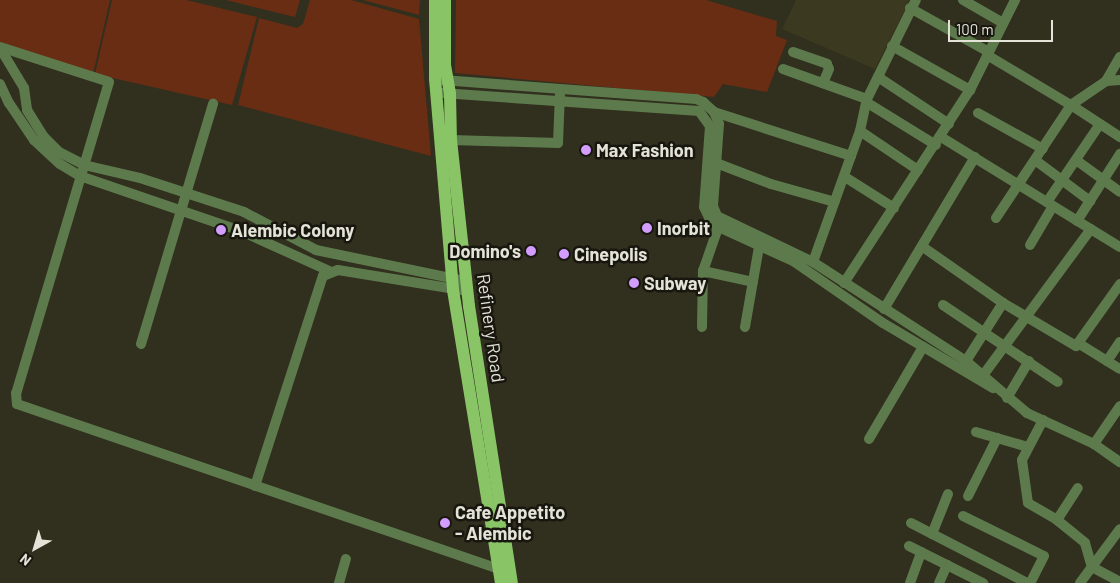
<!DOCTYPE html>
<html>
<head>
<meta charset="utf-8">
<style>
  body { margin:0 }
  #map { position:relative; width:1120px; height:583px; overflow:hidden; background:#312f1d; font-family:Barlow,sans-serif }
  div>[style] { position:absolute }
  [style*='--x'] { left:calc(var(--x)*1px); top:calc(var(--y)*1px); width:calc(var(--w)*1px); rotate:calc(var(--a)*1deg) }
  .built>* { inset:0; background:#3b391f }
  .green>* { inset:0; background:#692d14 }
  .minor>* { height:10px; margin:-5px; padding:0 5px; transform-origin:5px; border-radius:5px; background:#5d7a4d }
  .major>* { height:12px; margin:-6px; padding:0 6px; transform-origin:6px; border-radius:6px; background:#89c566 }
  .dots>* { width:14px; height:14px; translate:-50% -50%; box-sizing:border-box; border:2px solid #17170f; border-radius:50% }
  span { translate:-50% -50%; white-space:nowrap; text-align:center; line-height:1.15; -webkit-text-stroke:5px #17170f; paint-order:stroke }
  .poi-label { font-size:18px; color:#e4e3d8; font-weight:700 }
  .left { translate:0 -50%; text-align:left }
  .right { translate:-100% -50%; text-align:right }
  .street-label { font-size:18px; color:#e4e3d8 }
  .north { position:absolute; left:10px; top:523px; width:50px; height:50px; -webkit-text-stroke:4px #17170f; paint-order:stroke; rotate:219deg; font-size:14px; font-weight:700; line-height:20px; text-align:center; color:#e4e3d8 }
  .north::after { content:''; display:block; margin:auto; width:18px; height:22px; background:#e4e3d8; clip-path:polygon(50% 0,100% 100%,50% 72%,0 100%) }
  .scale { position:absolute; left:948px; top:20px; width:105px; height:22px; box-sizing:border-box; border:2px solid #e4e3d8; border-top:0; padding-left:6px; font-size:15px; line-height:18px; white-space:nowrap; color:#e4e3d8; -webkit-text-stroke:4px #17170f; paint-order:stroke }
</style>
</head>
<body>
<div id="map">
  <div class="built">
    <div style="clip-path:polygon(796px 0,910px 0,875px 69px,782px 29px)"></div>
  </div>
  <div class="green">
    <div style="clip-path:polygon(0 0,110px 0,93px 74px,0 42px)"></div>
    <div style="clip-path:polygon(112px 0,186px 0,257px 17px,232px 105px,95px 74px)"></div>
    <div style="clip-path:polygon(226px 0,300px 0,295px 17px)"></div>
    <div style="clip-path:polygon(310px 0,351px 0,419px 19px,431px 156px,238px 105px,259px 18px,297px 28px,303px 24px)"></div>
    <div style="clip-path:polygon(363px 0,420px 0,419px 15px)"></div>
    <div style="clip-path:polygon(456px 0,706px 0,777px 21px,776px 36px,787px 40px,767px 92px,723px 84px,714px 97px,455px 73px)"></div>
  </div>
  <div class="minor">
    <div style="--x:963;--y:0;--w:46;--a:29.9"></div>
    <div style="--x:910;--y:8;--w:90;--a:29.1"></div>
    <div style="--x:892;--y:46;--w:90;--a:29.4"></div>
    <div style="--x:0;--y:47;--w:114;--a:17.8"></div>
    <div style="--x:109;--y:82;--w:325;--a:106.6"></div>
    <div style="--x:16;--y:393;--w:11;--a:85"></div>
    <div style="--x:17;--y:404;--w:509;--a:18.9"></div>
    <div style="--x:0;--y:48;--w:47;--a:59"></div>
    <div style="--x:24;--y:88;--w:22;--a:82"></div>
    <div style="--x:27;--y:110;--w:32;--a:58"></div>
    <div style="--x:44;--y:137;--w:21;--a:45"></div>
    <div style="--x:59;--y:152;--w:28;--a:27"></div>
    <div style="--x:84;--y:165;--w:57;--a:13.1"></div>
    <div style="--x:140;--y:178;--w:109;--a:18.1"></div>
    <div style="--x:244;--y:212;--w:81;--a:27.8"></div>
    <div style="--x:316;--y:250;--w:153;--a:11.7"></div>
    <div style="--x:793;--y:52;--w:36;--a:19"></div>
    <div style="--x:827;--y:64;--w:5;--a:68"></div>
    <div style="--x:829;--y:69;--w:15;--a:113"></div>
    <div style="--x:987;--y:55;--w:98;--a:30.8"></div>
    <div style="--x:1071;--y:105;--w:42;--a:-34.4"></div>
    <div style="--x:1106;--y:81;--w:14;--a:-4"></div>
    <div style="--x:783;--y:69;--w:89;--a:19.7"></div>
    <div style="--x:878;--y:77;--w:85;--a:33.5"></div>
    <div style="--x:442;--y:80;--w:255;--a:4.3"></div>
    <div style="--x:696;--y:99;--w:8;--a:23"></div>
    <div style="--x:703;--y:102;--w:15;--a:42"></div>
    <div style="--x:714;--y:112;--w:13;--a:67"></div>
    <div style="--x:719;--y:124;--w:82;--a:94.2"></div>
    <div style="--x:713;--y:206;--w:11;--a:68"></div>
    <div style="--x:717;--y:216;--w:106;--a:25.6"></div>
    <div style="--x:813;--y:262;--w:182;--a:32.9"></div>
    <div style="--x:966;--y:361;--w:80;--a:40.4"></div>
    <div style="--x:1027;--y:413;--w:74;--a:24.8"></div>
    <div style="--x:1094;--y:444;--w:32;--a:35"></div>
    <div style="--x:1106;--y:81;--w:28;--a:-60"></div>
    <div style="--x:0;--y:84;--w:21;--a:65"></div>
    <div style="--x:9;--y:103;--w:45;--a:56"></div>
    <div style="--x:34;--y:140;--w:35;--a:43"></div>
    <div style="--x:60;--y:164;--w:23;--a:31"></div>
    <div style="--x:80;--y:176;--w:170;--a:18.9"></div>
    <div style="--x:241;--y:231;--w:97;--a:24.4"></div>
    <div style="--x:442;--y:93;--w:258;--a:4"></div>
    <div style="--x:699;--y:111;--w:19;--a:54"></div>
    <div style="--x:710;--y:126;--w:81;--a:94.2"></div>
    <div style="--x:704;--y:207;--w:19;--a:65"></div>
    <div style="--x:712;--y:224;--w:89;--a:24.6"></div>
    <div style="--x:793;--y:261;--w:109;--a:34.6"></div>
    <div style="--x:883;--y:323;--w:128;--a:30.6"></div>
    <div style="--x:866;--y:102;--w:82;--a:31.6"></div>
    <div style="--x:714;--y:112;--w:144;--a:17.8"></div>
    <div style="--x:978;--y:113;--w:74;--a:29"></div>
    <div style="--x:860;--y:131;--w:70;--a:33.9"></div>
    <div style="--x:941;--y:137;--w:210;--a:31.6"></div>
    <div style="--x:451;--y:140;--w:107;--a:1.6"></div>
    <div style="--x:558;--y:143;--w:49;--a:-87.7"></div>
    <div style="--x:1035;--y:160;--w:69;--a:36.7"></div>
    <div style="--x:1076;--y:160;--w:54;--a:36"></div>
    <div style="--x:711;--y:161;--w:64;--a:21"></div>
    <div style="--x:771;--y:184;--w:66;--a:15.7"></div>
    <div style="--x:845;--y:177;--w:58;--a:32.3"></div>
    <div style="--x:1047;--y:202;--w:94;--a:-55.8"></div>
    <div style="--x:996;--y:218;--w:136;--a:-56.4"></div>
    <div style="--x:1071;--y:105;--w:59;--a:33.1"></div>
    <div style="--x:1077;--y:221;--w:80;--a:-57.3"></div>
    <div style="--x:1030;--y:245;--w:45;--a:-59.5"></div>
    <div style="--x:923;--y:247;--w:98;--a:35"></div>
    <div style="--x:1003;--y:303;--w:85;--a:30.5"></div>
    <div style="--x:1076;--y:346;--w:76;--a:-54.6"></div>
    <div style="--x:813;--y:262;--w:139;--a:-70.3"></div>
    <div style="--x:860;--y:131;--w:33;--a:-78"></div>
    <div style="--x:867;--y:99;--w:110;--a:-63.7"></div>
    <div style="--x:703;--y:271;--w:51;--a:12.4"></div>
    <div style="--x:844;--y:283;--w:230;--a:-56.9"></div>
    <div style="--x:970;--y:90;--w:101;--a:-63.4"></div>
    <div style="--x:943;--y:305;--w:138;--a:33.8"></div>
    <div style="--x:884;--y:309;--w:177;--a:-59.1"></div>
    <div style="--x:702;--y:327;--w:56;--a:-89"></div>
    <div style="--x:703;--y:271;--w:46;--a:-70.8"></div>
    <div style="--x:745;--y:327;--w:81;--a:-80.1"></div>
    <div style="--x:1078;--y:343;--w:49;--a:31.8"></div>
    <div style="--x:141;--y:344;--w:251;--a:-73.3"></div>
    <div style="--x:966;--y:361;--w:69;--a:-57.5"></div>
    <div style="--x:1107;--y:361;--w:23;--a:-56"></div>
    <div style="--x:984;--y:374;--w:180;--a:-53.6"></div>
    <div style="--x:1007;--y:398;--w:43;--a:-59.3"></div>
    <div style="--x:1043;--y:420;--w:45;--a:117.7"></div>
    <div style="--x:1022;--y:460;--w:43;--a:82.1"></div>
    <div style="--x:1028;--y:503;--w:34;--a:30"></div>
    <div style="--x:1057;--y:520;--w:38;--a:-57"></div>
    <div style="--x:976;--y:432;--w:54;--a:16.1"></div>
    <div style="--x:869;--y:439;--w:107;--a:-59.6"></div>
    <div style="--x:1094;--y:444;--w:46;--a:-55.6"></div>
    <div style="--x:255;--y:486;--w:221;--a:-72.1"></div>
    <div style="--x:323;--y:276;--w:16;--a:-22"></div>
    <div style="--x:338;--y:270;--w:131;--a:9.2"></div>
    <div style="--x:968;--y:496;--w:65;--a:-63.4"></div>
    <div style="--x:963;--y:516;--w:90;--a:26.3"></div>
    <div style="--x:1044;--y:556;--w:30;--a:117"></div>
    <div style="--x:1057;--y:520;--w:36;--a:39"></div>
    <div style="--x:1085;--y:543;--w:25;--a:74"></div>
    <div style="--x:1092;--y:567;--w:30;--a:28"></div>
    <div style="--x:911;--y:523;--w:131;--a:27.3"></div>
    <div style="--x:932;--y:534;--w:43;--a:-68.2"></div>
    <div style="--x:909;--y:546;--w:83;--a:26.6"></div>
    <div style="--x:339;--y:583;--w:25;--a:-74"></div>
    <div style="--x:910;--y:583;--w:33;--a:-70"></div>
    <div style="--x:939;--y:583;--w:20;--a:-66"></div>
    <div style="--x:1080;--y:583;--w:67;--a:-53.5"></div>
  </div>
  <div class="major">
    <div style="--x:435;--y:0;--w:79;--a:90"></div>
    <div style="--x:435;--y:79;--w:212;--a:85.1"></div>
    <div style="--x:453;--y:290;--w:297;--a:80.7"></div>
    <div style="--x:445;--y:0;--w:65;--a:90"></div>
    <div style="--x:445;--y:65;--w:29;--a:80"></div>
    <div style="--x:450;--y:94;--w:46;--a:88.8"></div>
    <div style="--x:451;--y:140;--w:167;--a:83.8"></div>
    <div style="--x:469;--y:306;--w:280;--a:81.2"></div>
  </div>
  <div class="dots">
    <div style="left:586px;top:150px;background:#d29dfd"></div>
    <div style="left:647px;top:228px;background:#d29dfd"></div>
    <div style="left:221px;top:230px;background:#d29dfd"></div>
    <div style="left:531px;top:251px;background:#d29dfd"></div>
    <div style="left:564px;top:254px;background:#d29dfd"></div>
    <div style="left:634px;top:283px;background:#d29dfd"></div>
    <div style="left:445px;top:523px;background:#d29dfd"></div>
  </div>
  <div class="poi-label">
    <span class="left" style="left:596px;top:150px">Max Fashion</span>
    <span class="left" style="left:657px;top:228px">Inorbit</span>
    <span class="left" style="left:231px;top:230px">Alembic Colony</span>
    <span class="right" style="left:521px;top:251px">Domino's</span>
    <span class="left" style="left:574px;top:254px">Cinepolis</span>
    <span class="left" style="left:644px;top:283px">Subway</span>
    <span class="left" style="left:455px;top:523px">Cafe Appetito<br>- Alembic</span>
  </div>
  <div class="street-label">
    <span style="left:491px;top:328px;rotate:82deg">Refinery Road</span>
  </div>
  <div class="north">N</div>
  <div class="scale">100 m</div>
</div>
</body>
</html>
